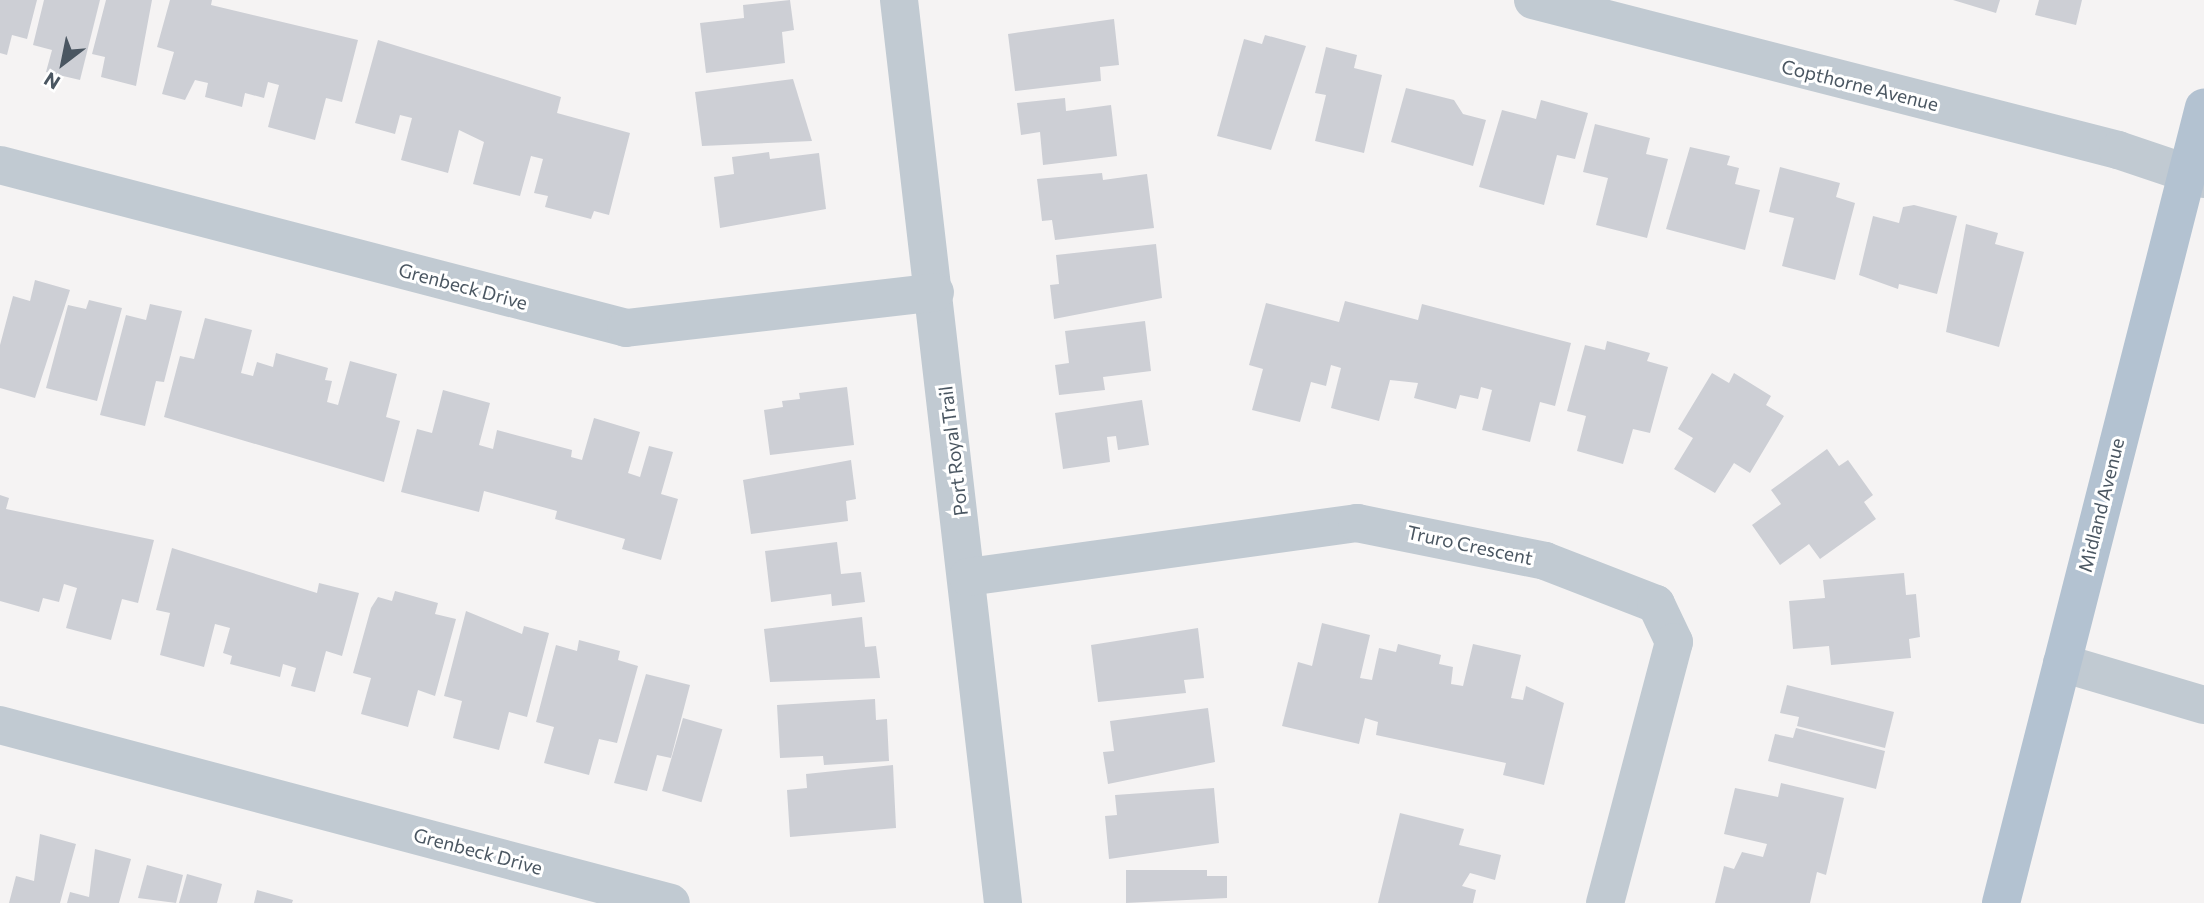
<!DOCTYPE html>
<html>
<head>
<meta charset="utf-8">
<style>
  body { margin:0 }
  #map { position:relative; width:2204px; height:903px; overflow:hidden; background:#f5f3f3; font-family:Commissioner,sans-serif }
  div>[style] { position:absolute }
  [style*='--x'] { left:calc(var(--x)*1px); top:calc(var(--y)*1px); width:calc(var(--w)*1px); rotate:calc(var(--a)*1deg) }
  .building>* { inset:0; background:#cdcfd5; transform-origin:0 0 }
  .minor>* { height:38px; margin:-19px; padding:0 19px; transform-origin:19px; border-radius:19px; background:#c1cad2 }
  .major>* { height:38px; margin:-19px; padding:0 19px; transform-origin:19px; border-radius:19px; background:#b3c2d1 }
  span { translate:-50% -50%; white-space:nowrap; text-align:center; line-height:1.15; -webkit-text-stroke:6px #fff; paint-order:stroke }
  .street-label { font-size:19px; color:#4a5661 }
  .north { position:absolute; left:28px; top:28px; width:70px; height:70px; -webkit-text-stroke:5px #fff; paint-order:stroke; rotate:212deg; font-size:19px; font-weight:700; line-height:28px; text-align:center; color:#4a5661 }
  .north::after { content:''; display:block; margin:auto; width:24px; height:32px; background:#4a5661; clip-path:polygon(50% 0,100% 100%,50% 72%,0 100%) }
</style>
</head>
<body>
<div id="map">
  <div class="building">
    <div style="clip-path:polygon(0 0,37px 0,27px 39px,12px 35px,7px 55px,0 53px)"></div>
    <div style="clip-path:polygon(44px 0,100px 0,80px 80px,46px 72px,52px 50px,33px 45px)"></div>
    <div style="clip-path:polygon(106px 0,152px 0,136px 86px,101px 77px,105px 57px,92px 54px)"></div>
    <div style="clip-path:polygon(170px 0,212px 0,211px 5px,358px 40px,342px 102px,326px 98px,315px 140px,268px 127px,279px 85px,268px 82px,264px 98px,245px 93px,242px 107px,205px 97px,208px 83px,195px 80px,185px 100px,162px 94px,174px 52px,157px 47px)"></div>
    <div style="clip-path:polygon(790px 0,794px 30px,782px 32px,785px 63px,706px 73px,700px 23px,744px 18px,743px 5px)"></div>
    <div style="clip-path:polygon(1953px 0,2000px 0,1996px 13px)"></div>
    <div style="clip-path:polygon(2039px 0,2082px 0,2076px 25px,2035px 15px)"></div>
    <div style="clip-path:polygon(1114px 19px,1119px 65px,1100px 67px,1101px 81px,1015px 91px,1008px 34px)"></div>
    <div style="clip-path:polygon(1265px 35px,1306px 46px,1271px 150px,1217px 136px,1244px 39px,1262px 44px)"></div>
    <div style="clip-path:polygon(378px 40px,561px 97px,557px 113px,630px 133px,609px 215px,594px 211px,591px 219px,545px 207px,548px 196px,534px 193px,543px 159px,531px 156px,520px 196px,473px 184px,484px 142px,459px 130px,448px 173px,401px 160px,412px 118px,400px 115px,395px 134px,355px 123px)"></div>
    <div style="clip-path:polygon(1326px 47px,1357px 55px,1354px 68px,1382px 75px,1364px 153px,1315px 141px,1326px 95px,1315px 93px)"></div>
    <div style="clip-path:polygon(793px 79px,812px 141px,702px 146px,695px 92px)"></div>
    <div style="clip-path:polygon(1406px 88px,1454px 100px,1463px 114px,1486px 120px,1473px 166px,1391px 142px)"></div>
    <div style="clip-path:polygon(1065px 98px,1066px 111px,1111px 105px,1117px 156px,1043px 165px,1040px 132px,1021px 135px,1017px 103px)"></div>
    <div style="clip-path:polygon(1541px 100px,1588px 113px,1575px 159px,1557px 155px,1544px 205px,1479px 187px,1502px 110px,1536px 119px)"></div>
    <div style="clip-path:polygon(1595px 124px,1650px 138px,1646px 154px,1668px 159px,1647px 238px,1596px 225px,1608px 178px,1583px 172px)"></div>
    <div style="clip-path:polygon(1690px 147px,1730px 156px,1727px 165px,1739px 168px,1735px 184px,1760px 190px,1745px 250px,1666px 229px)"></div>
    <div style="clip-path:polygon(769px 152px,770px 159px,819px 153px,826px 209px,720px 228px,714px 177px,734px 174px,732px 157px)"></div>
    <div style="clip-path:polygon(1780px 167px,1840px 183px,1836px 197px,1855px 203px,1835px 280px,1782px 266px,1794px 218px,1769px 212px)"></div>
    <div style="clip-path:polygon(1102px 173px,1103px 180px,1147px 174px,1154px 228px,1055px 240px,1052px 220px,1042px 221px,1037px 179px)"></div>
    <div style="clip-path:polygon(1914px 205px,1957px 216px,1937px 294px,1899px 284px,1898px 289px,1859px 275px,1873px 216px,1899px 223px,1903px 207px)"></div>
    <div style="clip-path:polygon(1966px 224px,1998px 233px,1995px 244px,2024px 252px,1999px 347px,1946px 332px)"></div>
    <div style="clip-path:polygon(1156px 244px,1162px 298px,1054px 319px,1050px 285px,1059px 284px,1056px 255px)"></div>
    <div style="clip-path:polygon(35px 280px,70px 290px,35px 398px,0 388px,0 345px,13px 296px,30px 301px)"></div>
    <div style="clip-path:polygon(89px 300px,122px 308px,97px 401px,46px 388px,68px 305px,86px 309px)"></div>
    <div style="clip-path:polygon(1345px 301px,1418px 320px,1422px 304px,1571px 343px,1555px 406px,1540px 402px,1530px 442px,1482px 430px,1492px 390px,1481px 387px,1478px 399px,1460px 395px,1456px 409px,1414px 398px,1418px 383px,1390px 380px,1379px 421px,1331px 408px,1341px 368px,1331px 365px,1326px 386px,1311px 382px,1300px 422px,1252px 410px,1263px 369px,1249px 365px,1266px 303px,1339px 322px)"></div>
    <div style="clip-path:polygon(150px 304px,182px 311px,164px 382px,156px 381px,145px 426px,100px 415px,126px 315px,146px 320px)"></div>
    <div style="clip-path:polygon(205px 318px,252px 330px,241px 373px,253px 376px,257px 362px,273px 367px,276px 353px,328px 368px,325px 380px,332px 381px,327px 402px,338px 405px,350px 361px,397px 374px,386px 417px,400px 421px,384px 482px,164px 417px,180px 356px,194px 359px)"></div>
    <div style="clip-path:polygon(1145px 321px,1151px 371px,1103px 377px,1105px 390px,1059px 395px,1055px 365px,1069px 363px,1065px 331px)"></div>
    <div style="clip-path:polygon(1607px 341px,1650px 353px,1647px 361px,1668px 367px,1650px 433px,1633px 429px,1623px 464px,1577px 451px,1586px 416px,1567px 411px,1585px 345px,1605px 350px)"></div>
    <div style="clip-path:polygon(1712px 373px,1729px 383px,1734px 373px,1771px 396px,1766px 405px,1784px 416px,1750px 473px,1734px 463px,1715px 493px,1674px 469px,1693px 438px,1678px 429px)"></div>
    <div style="clip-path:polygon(847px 387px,854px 445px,770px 455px,764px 410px,783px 407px,782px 401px,800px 399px,799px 393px)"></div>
    <div style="clip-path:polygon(443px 390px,490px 403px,479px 445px,493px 449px,497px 430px,572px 450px,571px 457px,582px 460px,594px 418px,640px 432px,628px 473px,640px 477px,649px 446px,673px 452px,661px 494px,678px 499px,661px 560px,622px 549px,625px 539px,555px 519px,557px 511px,484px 491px,479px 512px,401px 492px,417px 429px,432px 433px)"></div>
    <div style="clip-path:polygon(1142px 400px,1149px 445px,1118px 450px,1116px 436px,1107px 437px,1110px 462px,1063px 469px,1055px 413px)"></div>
    <div style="clip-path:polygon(1827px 449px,1839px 466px,1848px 460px,1873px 495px,1864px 502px,1876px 519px,1820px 559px,1809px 544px,1780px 565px,1752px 525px,1781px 504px,1771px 490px)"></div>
    <div style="clip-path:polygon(851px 460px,856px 499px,846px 501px,848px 521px,751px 534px,743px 480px)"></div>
    <div style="clip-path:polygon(0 495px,9px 498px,6px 509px,154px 540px,138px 603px,122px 599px,111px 640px,66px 628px,77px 588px,64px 584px,59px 602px,43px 598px,39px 612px,0 601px)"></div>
    <div style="clip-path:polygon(837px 542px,841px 574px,861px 572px,865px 602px,832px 606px,831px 594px,771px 602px,765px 551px)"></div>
    <div style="clip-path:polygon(172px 548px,317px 593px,319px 583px,359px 593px,342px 656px,326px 651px,315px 692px,291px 686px,296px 668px,283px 664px,280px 677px,230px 664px,232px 656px,223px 653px,230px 628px,215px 624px,204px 667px,160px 655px,170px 613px,156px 610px)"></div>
    <div style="clip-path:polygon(1904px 573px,1906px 595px,1916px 594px,1920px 637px,1909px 639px,1911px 658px,1831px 665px,1829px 646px,1793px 649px,1789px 601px,1825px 598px,1823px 580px)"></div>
    <div style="clip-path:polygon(395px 591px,438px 603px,435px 614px,456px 619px,435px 696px,418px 690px,408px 727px,361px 714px,371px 678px,353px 673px,371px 608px,378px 597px,392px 601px)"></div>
    <div style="clip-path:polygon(466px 611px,522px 634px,524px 626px,549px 633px,527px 717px,509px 712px,499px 750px,453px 738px,462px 701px,444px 696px)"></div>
    <div style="clip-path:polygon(862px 617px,865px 647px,876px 646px,880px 678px,770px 682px,764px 629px)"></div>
    <div style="clip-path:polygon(1322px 623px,1370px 635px,1360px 678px,1372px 680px,1379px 648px,1396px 652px,1398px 644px,1441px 655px,1439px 664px,1453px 667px,1451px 684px,1463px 686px,1473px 644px,1521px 655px,1511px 698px,1523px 700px,1526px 686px,1564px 703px,1544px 785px,1503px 775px,1506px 763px,1376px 735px,1378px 722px,1365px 718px,1359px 744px,1282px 726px,1298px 662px,1312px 666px)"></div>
    <div style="clip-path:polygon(1198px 628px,1204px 678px,1184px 680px,1186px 693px,1098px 702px,1091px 645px)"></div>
    <div style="clip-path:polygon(579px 640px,620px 651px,618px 660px,638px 666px,617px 743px,599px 739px,589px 775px,544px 763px,554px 727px,536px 722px,556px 645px,577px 651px)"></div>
    <div style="clip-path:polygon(646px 674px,690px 685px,671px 758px,657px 755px,647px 791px,614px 783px)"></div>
    <div style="clip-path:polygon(1787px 685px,1894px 712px,1885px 748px,1797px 726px,1799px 717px,1780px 713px)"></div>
    <div style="clip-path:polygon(875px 699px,876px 720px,887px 719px,889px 761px,824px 765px,823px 756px,780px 758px,777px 705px)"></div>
    <div style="clip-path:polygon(1208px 708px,1215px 762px,1108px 784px,1103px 752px,1114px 751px,1110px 721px)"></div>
    <div style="left:683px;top:718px;width:41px;height:76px;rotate:16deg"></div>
    <div style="clip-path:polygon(1796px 728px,1885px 751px,1876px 789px,1768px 761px,1775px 734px,1793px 738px)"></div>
    <div style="clip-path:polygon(893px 765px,896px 828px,790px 837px,787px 790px,807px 788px,806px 774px)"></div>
    <div style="clip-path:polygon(1781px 783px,1844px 798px,1826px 875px,1817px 872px,1810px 903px,1715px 903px,1724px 866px,1734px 869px,1742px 852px,1763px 857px,1767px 844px,1724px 834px,1735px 788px,1778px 797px)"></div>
    <div style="clip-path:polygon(1214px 788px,1219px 843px,1109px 859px,1105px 816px,1117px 815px,1115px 795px)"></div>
    <div style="clip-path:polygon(1400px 813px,1464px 829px,1459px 845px,1501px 855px,1495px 880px,1470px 873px,1462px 886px,1476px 890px,1473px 903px,1378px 903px)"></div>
    <div style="clip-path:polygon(40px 834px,76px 844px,60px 903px,9px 903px,16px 876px,34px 881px)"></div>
    <div style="clip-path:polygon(95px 849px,131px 859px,119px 903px,67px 903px,70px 892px,89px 897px)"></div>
    <div style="clip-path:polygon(147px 865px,183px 875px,176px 903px,138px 898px)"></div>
    <div style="clip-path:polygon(1126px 870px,1207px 870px,1207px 876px,1227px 876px,1227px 898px,1126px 903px)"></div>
    <div style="clip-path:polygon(187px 874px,222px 884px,217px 903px,179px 903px)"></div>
    <div style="clip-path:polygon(257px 890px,293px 900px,292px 903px,254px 903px)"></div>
  </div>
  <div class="minor">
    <div style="--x:899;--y:0;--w:909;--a:83.43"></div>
    <div style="--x:1533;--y:0;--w:604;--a:14.38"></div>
    <div style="--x:2118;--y:150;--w:91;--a:18.6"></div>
    <div style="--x:0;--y:165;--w:647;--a:14.59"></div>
    <div style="--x:626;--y:328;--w:311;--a:-6.6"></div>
    <div style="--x:968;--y:577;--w:393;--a:-7.9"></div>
    <div style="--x:1357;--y:523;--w:192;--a:11.4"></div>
    <div style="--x:1545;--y:561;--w:119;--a:21.2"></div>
    <div style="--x:1656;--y:604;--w:42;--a:64.7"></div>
    <div style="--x:1674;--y:642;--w:270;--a:104.8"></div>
    <div style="--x:2062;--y:663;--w:148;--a:16.5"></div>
    <div style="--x:0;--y:725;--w:694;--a:14.86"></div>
  </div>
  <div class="major">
    <div style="--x:2001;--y:903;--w:821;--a:-75.69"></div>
  </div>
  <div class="street-label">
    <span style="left:1860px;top:85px;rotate:14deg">Copthorne Avenue</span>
    <span style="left:463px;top:286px;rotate:15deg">Grenbeck Drive</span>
    <span style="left:953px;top:451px;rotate:-97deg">Port Royal Trail</span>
    <span style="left:2101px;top:505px;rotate:-76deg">Midland Avenue</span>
    <span style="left:1470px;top:545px;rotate:12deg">Truro Crescent</span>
    <span style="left:478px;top:851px;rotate:15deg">Grenbeck Drive</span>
  </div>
  <div class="north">N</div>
</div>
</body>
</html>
